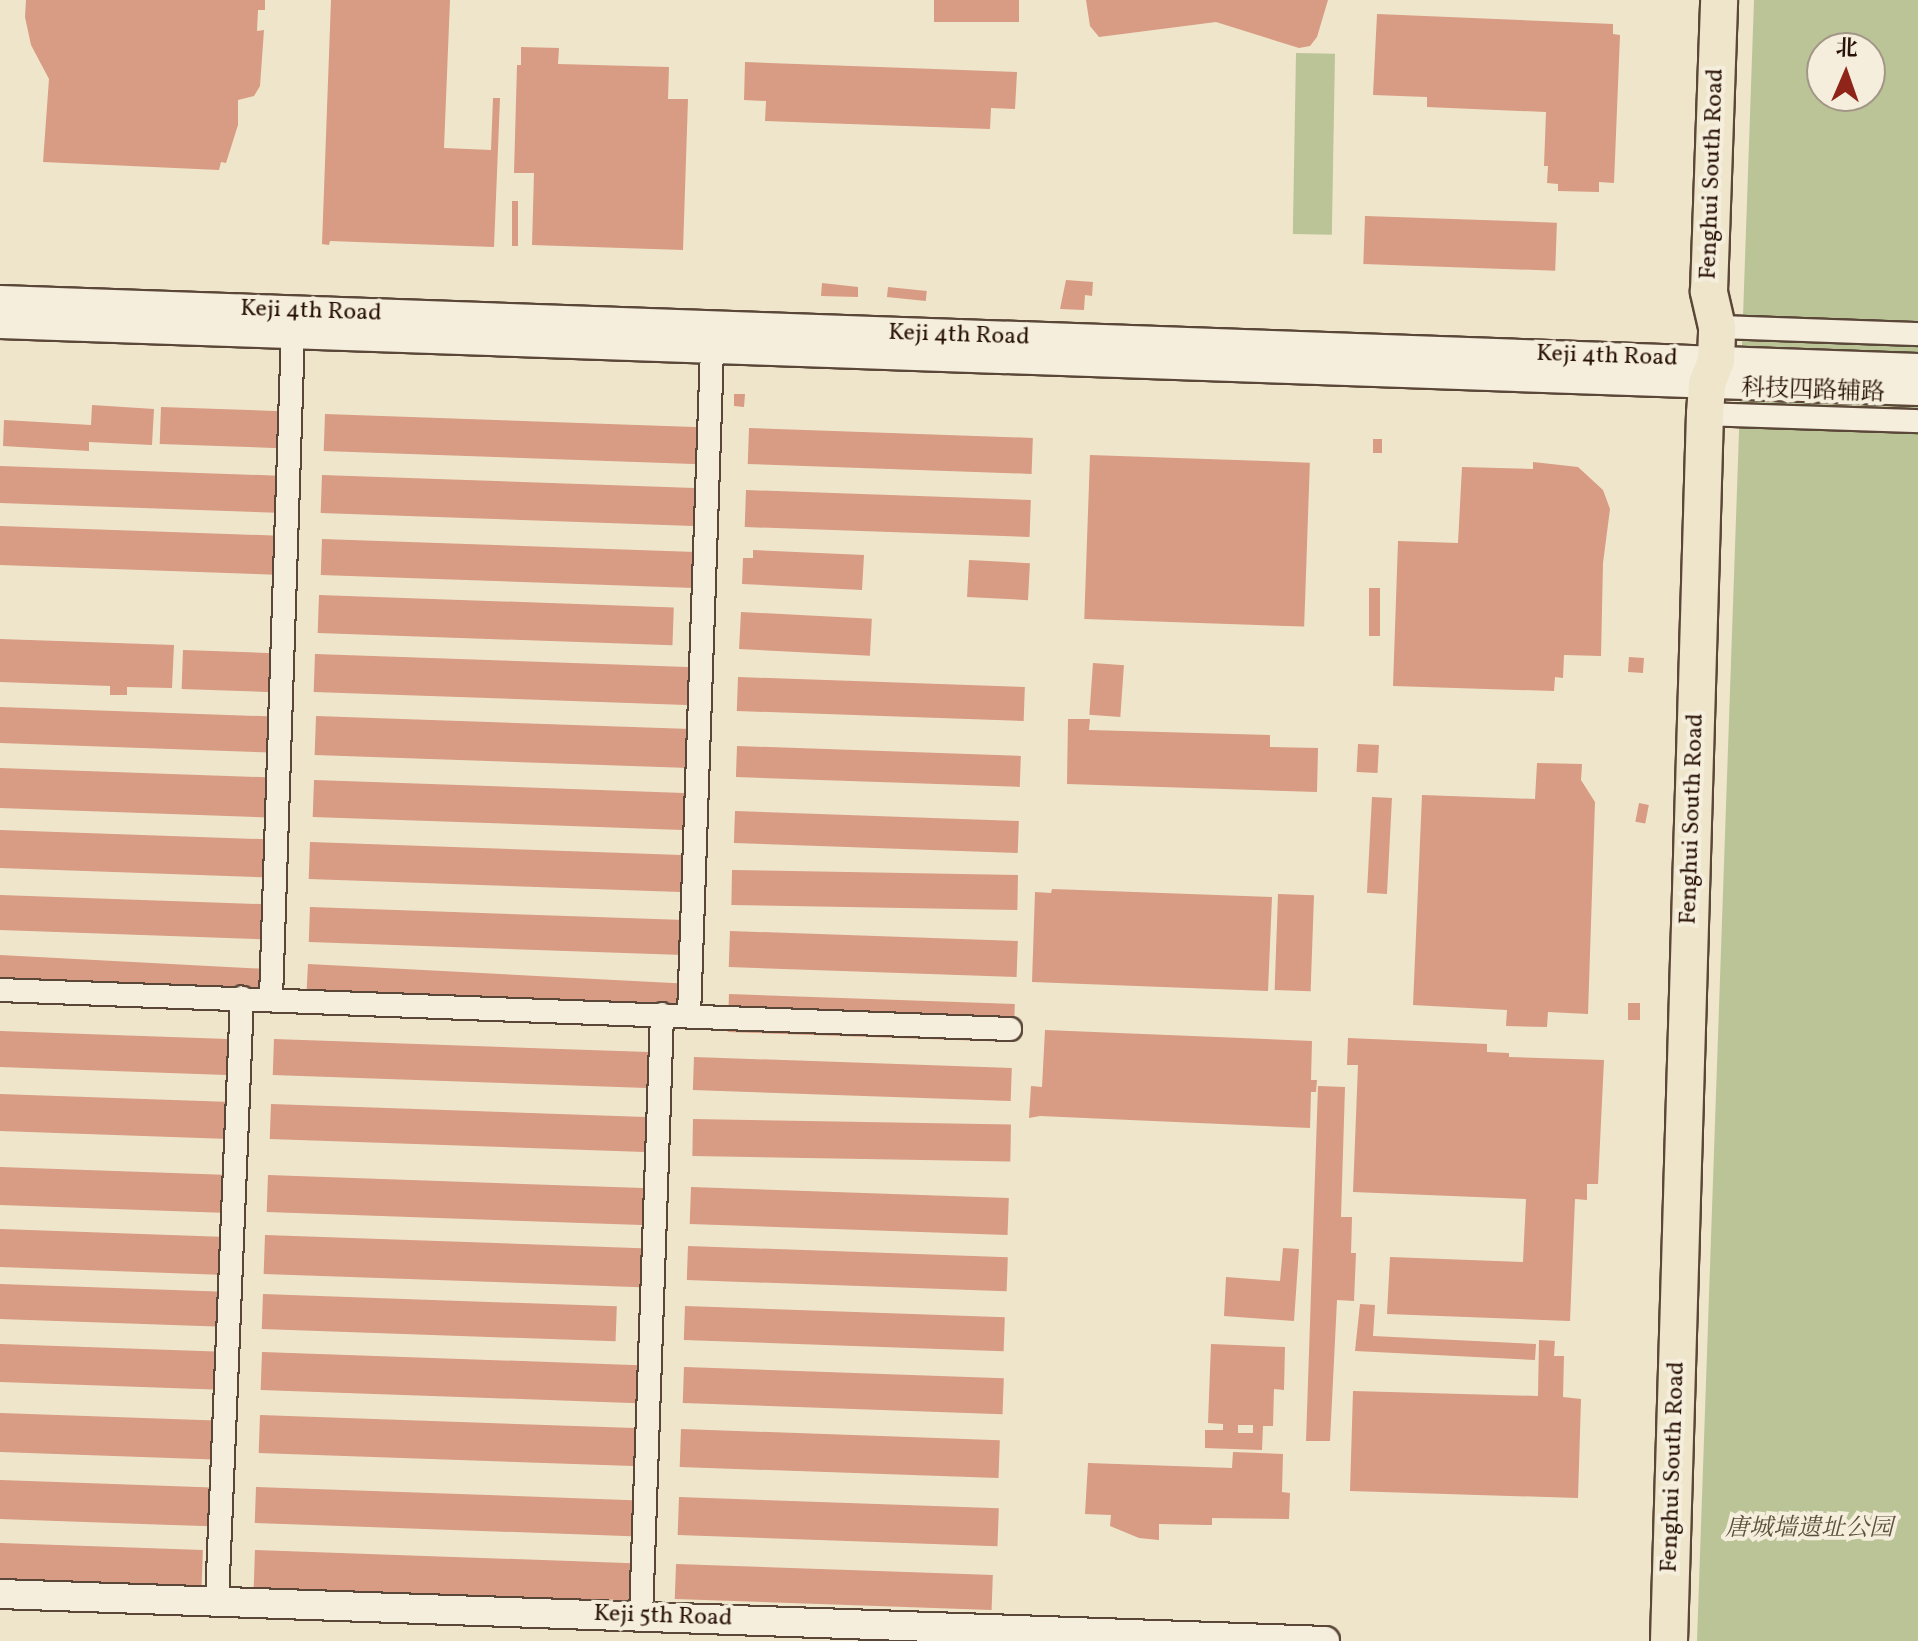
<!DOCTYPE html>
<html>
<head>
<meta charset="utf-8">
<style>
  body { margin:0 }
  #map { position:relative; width:1918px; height:1641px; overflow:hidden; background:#efe5ca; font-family:Vollkorn,"Noto Serif SC",serif }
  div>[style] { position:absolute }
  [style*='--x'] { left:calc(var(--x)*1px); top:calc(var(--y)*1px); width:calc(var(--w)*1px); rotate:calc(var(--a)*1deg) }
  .green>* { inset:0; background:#bac496; transform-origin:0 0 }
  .building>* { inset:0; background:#d89b83; transform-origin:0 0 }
  .roads { filter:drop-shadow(2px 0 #5a4738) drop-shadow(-2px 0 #5a4738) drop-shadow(0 2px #5a4738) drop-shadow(0 -2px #5a4738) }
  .minor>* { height:22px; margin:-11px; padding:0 11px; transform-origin:11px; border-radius:11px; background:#f5eedd }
  .tertiary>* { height:28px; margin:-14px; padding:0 14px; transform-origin:14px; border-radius:14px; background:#f5eedd }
  .primary>* { height:36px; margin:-18px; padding:0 18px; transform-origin:18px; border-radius:18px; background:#efe5ca }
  span { translate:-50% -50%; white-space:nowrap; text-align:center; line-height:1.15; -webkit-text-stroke:8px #f5eedd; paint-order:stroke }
  .street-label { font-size:24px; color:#291207 }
  .park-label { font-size:24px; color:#5c5039; font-style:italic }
  .north { position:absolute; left:1806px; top:32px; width:80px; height:80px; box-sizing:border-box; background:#f5eedd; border:2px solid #a39687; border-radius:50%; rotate:2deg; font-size:22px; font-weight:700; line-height:32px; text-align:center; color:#291207 }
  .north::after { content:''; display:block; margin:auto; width:28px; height:36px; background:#8f2418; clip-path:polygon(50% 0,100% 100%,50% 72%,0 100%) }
</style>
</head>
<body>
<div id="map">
  <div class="green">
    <div style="clip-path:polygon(evenodd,1754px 0,1918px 0,1918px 1641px,1697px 1641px,1754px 0,1822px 48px,1870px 48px,1870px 96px,1822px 96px,1822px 48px)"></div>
    <div style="left:1296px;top:53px;width:39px;height:181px;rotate:1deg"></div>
  </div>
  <div class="building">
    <div style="clip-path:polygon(26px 0,265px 0,265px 10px,258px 10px,257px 31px,264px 30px,260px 86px,254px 96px,238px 100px,238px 125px,226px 163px,221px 162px,219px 170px,43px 162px,49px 79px,31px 45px,25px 17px)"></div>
    <div style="clip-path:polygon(331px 0,450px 0,444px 148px,491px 150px,493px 98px,500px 98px,494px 247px,330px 241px,329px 245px,322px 244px)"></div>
    <div style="left:934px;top:0;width:85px;height:22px"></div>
    <div style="clip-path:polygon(1086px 0,1328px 0,1317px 37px,1310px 46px,1299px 48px,1216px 22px,1099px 37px,1090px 26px)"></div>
    <div style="clip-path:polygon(1377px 14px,1613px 24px,1613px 34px,1620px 35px,1614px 183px,1599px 182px,1599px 192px,1558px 191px,1558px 184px,1547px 183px,1548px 166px,1544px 166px,1546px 112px,1427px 107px,1427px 97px,1373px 95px)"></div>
    <div style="clip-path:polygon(521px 47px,559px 48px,558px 64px,669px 67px,668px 99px,688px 99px,683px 250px,532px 245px,534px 173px,514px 173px,517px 65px,521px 65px)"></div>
    <div style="clip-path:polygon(745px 62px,1017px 72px,1015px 109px,991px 108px,990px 129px,765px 121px,766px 101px,744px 100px)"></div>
    <div style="left:512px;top:201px;width:6px;height:45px"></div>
    <div style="left:1365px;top:216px;width:192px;height:48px;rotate:2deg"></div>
    <div style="clip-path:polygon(1066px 280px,1093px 282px,1092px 296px,1085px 295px,1084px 310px,1060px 309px)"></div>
    <div style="clip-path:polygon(822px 283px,858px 287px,858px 297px,821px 296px)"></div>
    <div style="left:888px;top:287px;width:39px;height:10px;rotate:6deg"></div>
    <div style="clip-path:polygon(734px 394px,745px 394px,744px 407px,734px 406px)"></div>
    <div style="clip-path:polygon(92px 405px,154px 409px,152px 445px,89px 442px,89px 451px,3px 446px,4px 420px,91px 425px)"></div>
    <div style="left:161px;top:407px;width:128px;height:37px;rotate:2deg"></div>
    <div style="left:325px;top:414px;width:384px;height:37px;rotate:2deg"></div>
    <div style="left:749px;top:428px;width:284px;height:36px;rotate:2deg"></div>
    <div style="left:1373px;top:439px;width:9px;height:14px"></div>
    <div style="left:1090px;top:455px;width:220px;height:164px;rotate:2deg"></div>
    <div style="clip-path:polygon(1533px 462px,1578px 467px,1603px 490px,1610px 509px,1603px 563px,1601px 656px,1564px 655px,1563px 678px,1555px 677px,1554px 691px,1393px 686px,1398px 541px,1458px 543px,1462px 467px,1533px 469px)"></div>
    <div style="left:0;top:466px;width:285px;height:37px;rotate:2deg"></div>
    <div style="left:322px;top:475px;width:387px;height:38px;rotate:2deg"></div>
    <div style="left:746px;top:490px;width:285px;height:37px;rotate:2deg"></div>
    <div style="left:0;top:526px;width:285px;height:39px;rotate:2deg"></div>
    <div style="left:322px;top:539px;width:388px;height:36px;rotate:2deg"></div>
    <div style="clip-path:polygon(753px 550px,864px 555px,862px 590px,742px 584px,743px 558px,753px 558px)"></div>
    <div style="left:969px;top:560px;width:61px;height:37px;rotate:3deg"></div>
    <div style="left:1369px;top:588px;width:11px;height:48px"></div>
    <div style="left:319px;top:595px;width:355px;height:38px;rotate:2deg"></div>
    <div style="left:741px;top:612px;width:131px;height:37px;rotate:3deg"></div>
    <div style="clip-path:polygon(0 639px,174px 645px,172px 688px,127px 687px,127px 695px,110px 695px,110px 686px,0 682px)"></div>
    <div style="left:183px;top:650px;width:98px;height:39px;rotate:2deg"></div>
    <div style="left:315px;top:654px;width:387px;height:38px;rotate:2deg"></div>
    <div style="left:1629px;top:657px;width:15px;height:15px;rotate:4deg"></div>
    <div style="left:1093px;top:663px;width:31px;height:52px;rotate:4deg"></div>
    <div style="left:738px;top:677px;width:287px;height:34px;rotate:2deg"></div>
    <div style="left:0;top:707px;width:280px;height:36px;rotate:2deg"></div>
    <div style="left:316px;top:716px;width:382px;height:39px;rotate:2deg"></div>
    <div style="clip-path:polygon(1068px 719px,1090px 719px,1089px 730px,1270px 735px,1270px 747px,1318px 748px,1317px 792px,1067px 784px)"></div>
    <div style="left:1358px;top:744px;width:21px;height:28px;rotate:3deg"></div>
    <div style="left:737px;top:746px;width:284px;height:31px;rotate:2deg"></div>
    <div style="clip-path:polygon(1537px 763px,1582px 764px,1581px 780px,1595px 802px,1588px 1014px,1548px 1012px,1547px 1027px,1506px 1026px,1507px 1010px,1413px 1005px,1422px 795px,1535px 799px)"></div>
    <div style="left:0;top:768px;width:277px;height:40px;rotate:2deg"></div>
    <div style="left:314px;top:780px;width:384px;height:37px;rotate:2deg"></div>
    <div style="left:1372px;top:797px;width:20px;height:96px;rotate:3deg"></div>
    <div style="left:1639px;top:803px;width:10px;height:19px;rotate:11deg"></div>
    <div style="left:735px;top:811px;width:284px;height:32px;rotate:2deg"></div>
    <div style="left:0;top:830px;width:273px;height:38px;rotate:2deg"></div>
    <div style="left:310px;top:842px;width:386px;height:37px;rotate:2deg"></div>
    <div style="left:732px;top:870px;width:286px;height:35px;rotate:1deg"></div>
    <div style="clip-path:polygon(1052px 889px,1272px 897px,1268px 991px,1032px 982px,1035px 892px,1051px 893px)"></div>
    <div style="left:1278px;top:894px;width:36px;height:96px;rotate:2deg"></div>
    <div style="left:0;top:895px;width:270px;height:35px;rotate:2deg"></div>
    <div style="left:310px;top:907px;width:382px;height:35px;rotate:2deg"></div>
    <div style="left:730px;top:931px;width:288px;height:36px;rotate:2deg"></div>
    <div style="left:0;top:955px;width:268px;height:37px;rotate:3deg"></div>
    <div style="left:308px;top:964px;width:384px;height:40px;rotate:3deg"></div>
    <div style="left:729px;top:994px;width:286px;height:38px;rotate:2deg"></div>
    <div style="left:1628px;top:1003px;width:12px;height:17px"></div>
    <div style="clip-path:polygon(1045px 1030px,1312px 1041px,1311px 1080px,1317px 1080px,1316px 1092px,1311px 1092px,1310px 1128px,1040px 1116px,1029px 1118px,1031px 1086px,1042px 1087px)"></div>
    <div style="left:0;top:1031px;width:235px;height:36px;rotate:2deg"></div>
    <div style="clip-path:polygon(1348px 1038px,1487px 1044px,1487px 1052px,1509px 1053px,1509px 1057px,1604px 1060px,1598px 1184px,1587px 1184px,1587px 1200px,1575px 1199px,1570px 1321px,1387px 1314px,1390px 1257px,1523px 1262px,1526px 1199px,1353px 1192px,1358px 1065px,1347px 1065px)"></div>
    <div style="left:274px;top:1039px;width:382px;height:36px;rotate:2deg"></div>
    <div style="left:694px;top:1057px;width:318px;height:33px;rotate:2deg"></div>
    <div style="clip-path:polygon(1318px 1086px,1345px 1087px,1341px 1217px,1352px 1217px,1351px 1253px,1356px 1253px,1354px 1301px,1337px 1300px,1330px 1441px,1306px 1441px)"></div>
    <div style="left:0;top:1094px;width:231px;height:37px;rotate:2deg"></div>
    <div style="left:271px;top:1104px;width:382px;height:35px;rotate:2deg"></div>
    <div style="left:693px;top:1119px;width:318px;height:37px;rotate:1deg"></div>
    <div style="left:0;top:1167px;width:230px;height:38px;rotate:2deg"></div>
    <div style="left:268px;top:1175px;width:383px;height:37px;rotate:2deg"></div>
    <div style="left:691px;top:1187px;width:318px;height:37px;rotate:2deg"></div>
    <div style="left:0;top:1229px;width:227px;height:38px;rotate:2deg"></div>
    <div style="left:265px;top:1235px;width:384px;height:39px;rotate:2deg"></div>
    <div style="left:688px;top:1246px;width:320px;height:34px;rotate:2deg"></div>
    <div style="clip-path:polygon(1283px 1248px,1299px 1249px,1294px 1321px,1224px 1316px,1226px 1277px,1280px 1281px)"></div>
    <div style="left:0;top:1284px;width:224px;height:35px;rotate:2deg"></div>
    <div style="left:263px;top:1294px;width:354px;height:35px;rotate:2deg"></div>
    <div style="clip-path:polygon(1360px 1304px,1375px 1305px,1373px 1336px,1536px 1344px,1535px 1360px,1355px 1351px)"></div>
    <div style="left:685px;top:1306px;width:320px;height:34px;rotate:2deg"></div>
    <div style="clip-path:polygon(1539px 1340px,1555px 1341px,1554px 1356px,1564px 1356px,1563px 1397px,1581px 1399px,1578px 1498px,1350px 1491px,1353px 1391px,1538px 1396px)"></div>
    <div style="left:0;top:1344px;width:215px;height:38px;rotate:2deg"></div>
    <div style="clip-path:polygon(evenodd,1211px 1344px,1285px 1347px,1284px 1390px,1274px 1389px,1273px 1426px,1263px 1426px,1262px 1450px,1205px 1448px,1205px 1430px,1223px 1430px,1223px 1424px,1208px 1423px,1211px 1344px,1238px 1425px,1253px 1425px,1253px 1433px,1238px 1433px,1238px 1425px)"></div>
    <div style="left:262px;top:1352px;width:384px;height:38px;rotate:2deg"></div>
    <div style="left:684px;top:1367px;width:320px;height:36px;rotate:2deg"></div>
    <div style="left:0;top:1413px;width:215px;height:39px;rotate:2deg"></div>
    <div style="left:260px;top:1415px;width:382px;height:38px;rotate:2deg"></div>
    <div style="left:681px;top:1429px;width:319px;height:38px;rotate:2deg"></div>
    <div style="clip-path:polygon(1233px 1452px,1283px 1454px,1282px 1492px,1290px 1493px,1289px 1519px,1212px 1518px,1212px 1525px,1208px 1525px,1159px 1524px,1159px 1540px,1139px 1538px,1110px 1526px,1111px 1515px,1085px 1514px,1088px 1463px,1232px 1468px)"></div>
    <div style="left:0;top:1480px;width:212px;height:39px;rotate:2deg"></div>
    <div style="left:256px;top:1487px;width:384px;height:36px;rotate:2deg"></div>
    <div style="left:679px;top:1497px;width:320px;height:38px;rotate:2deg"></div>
    <div style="left:0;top:1543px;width:203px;height:36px;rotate:2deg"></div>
    <div style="left:255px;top:1550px;width:384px;height:38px;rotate:2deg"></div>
    <div style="left:676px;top:1564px;width:317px;height:35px;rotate:2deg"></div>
  </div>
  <div class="roads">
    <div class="minor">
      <div style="--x:1717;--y:327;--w:201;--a:2"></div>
      <div style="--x:1705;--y:414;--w:213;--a:1.9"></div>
      <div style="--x:0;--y:990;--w:1011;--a:2.21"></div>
      <div style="--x:271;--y:998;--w:666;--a:-88.11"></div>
      <div style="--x:689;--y:1015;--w:666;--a:-88.02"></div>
      <div style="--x:217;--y:1600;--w:603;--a:-87.62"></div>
      <div style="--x:641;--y:1616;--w:602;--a:-88"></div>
    </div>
    <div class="tertiary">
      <div style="--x:0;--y:300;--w:1919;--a:2.03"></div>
      <div style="--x:0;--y:324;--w:1919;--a:2"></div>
      <div style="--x:0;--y:1594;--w:1326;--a:2.03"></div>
    </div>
    <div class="primary">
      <div style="--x:1669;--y:1641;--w:1228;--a:-88.32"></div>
      <div style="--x:1705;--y:414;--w:30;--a:-86"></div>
      <div style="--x:1707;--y:384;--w:25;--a:-69"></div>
      <div style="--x:1716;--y:361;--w:34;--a:-88"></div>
      <div style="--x:1717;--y:327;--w:37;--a:-103"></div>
      <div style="--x:1709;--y:291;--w:291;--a:-88"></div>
    </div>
  </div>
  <div class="street-label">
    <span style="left:1713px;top:174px;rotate:-88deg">Fenghui South Road</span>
    <span style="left:311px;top:312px;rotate:2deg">Keji 4th Road</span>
    <span style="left:959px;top:336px;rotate:2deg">Keji 4th Road</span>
    <span style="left:1607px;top:357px;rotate:2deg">Keji 4th Road</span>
    <span style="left:1813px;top:392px;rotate:2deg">科技四路辅路</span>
    <span style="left:1693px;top:819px;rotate:-88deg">Fenghui South Road</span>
    <span style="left:1674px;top:1467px;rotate:-88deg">Fenghui South Road</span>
    <span style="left:663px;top:1617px;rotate:2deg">Keji 5th Road</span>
  </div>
  <div class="park-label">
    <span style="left:1809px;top:1530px">唐城墙遗址公园</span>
  </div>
  <div class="north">北</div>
</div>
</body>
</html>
